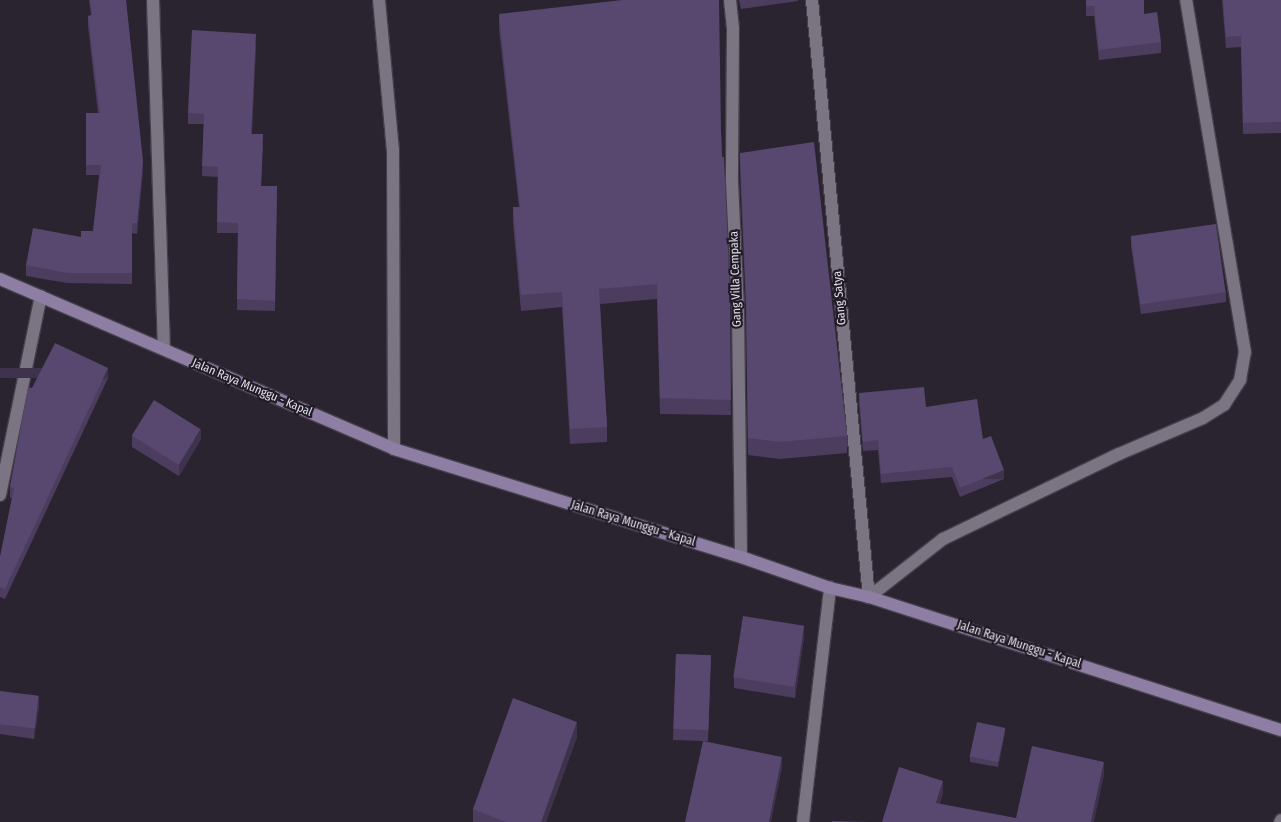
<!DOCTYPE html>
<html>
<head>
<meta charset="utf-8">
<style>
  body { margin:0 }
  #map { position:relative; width:1281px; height:822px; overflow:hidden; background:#2a2431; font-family:"Fira Sans Condensed",sans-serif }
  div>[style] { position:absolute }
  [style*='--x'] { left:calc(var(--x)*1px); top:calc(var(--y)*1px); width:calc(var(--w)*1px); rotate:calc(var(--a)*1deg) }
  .roads { filter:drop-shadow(1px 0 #443f4a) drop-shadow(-1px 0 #443f4a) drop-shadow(0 1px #443f4a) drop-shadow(0 -1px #443f4a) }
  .street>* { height:12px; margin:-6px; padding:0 6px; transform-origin:6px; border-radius:6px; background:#7a7483 }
  .secondary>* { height:12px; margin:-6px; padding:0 6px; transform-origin:6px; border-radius:6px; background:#8e7ea4 }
  .wall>* { inset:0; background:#4c3d5f; transform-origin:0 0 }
  .shaded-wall>* { inset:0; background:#3e324d; transform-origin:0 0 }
  .building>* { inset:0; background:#58476e; transform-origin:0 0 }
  span { translate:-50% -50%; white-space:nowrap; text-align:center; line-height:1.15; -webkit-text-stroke:4.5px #201b27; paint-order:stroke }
  .street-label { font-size:12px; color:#e2dfe7 }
</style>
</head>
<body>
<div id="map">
  <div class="roads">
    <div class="street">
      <div style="--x:153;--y:0;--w:349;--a:88.2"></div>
      <div style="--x:379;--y:0;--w:151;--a:84.7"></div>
      <div style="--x:393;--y:150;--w:299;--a:89.8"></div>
      <div style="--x:730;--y:0;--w:28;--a:84"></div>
      <div style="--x:733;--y:28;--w:154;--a:90.4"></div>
      <div style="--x:732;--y:182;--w:129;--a:87.3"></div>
      <div style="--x:738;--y:311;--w:246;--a:89.3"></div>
      <div style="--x:812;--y:0;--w:600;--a:84.55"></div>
      <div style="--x:0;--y:495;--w:203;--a:-78.4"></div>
      <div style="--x:869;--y:597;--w:94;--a:-38.1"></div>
      <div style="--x:943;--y:539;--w:195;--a:-25.8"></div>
      <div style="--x:1119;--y:454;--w:91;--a:-23.2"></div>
      <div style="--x:1203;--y:418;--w:25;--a:-32"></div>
      <div style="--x:1224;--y:405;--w:30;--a:-57"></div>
      <div style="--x:1240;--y:380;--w:28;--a:-80"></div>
      <div style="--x:1245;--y:352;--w:357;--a:-99.5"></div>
      <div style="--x:803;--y:822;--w:236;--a:-83.4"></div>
      <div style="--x:1280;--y:822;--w:2;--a:-63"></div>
    </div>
    <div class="secondary">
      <div style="--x:0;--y:279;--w:429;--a:23.3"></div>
      <div style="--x:394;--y:449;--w:363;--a:17.3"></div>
      <div style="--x:741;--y:557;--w:94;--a:19.2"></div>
      <div style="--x:830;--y:588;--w:40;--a:13"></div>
      <div style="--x:869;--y:597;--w:433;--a:17.9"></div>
    </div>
  </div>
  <div class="wall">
    <div style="clip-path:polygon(89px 0,126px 0,143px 171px,137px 234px,132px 233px,132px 284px,67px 283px,26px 276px,26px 265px,93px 231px,99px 175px,86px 175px,86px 113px,98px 113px,88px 26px,88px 16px,91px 15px)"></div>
    <div style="clip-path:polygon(739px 0,798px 0,798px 1px,741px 9px)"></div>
    <div style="clip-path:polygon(1086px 0,1144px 14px,1161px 42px,1161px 53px,1099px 60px,1094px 16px,1086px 16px)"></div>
    <div style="clip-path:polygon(1222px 0,1281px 0,1281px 133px,1243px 134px,1241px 47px,1226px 48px)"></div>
    <div style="clip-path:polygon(499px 14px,721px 131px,731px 415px,660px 414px,657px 299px,600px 304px,607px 427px,607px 442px,570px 444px,562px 307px,521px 311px,513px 223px,513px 207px,519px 207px,499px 29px)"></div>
    <div style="clip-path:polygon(256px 45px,252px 134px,263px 145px,261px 186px,277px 186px,275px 311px,237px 310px,238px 233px,217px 233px,218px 177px,202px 176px,204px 124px,188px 124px,188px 113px)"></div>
    <div style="clip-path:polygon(740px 153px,847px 436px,847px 453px,780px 459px,748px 455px,746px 311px,740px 170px)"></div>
    <div style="clip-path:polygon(1131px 236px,1226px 292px,1226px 302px,1141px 314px,1131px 246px)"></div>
    <div style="clip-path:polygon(108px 378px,5px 599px,0 597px,0 557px,12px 498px,10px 498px,10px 487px,32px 388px)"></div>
    <div style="clip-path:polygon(859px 393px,926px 407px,983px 439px,1004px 479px,960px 497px,952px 477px,881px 483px,878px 450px,863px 451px,859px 403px)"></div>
    <div style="clip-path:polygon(132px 436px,201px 439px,179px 476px,132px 447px)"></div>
    <div style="clip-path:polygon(804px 637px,795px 698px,734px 688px,734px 677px)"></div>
    <div style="left:676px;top:654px;width:35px;height:86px;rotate:2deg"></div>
    <div style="clip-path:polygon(0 691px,39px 706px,34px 739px,0 734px)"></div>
    <div style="clip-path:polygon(1005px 733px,998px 767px,970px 762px,970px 756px)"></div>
    <div style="clip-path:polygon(577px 737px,546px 822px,473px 822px,473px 809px)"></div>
  </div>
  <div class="shaded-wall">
    <div style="clip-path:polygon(256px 34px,256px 45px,251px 144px,251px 134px)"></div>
    <div style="clip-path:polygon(143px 161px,143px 171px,137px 234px,137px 223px)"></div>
    <div style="left:108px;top:368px;width:10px;height:244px;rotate:90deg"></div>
    <div style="clip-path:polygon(201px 429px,201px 439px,179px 476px,179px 465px)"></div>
    <div style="left:1004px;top:470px;width:9px;height:48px;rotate:90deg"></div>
    <div style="clip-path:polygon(804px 626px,804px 637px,795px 698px,795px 687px)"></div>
    <div style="clip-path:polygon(39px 696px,39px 706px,34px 739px,34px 728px)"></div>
    <div style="clip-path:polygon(577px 722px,577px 737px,546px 822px,541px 822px)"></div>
    <div style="clip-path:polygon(1005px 728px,1005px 733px,998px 767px,998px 762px)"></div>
    <div style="clip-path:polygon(782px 757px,782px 768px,771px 822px,769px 822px)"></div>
    <div style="clip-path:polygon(1104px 762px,1104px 775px,1094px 822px,1091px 822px)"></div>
    <div style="clip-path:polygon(943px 781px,943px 794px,936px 816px,936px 803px)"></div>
  </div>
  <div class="building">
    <div style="clip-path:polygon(90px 0,126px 0,143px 161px,137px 223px,132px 223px,132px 273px,67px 273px,26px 265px,33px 228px,81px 237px,81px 231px,93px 231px,101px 165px,86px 165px,86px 113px,100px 113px,88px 16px,92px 15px)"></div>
    <div style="clip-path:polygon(622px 0,719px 0,721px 131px,722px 157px,724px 157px,730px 296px,731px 400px,660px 398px,657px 284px,599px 289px,607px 427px,570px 429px,562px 292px,521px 295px,513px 207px,520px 207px,499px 14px)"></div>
    <div style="clip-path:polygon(1086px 0,1144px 0,1144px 14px,1157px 12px,1161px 42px,1099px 50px,1094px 6px,1086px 6px)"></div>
    <div style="clip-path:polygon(1223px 0,1281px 0,1281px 122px,1243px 123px,1241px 36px,1226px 37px)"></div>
    <div style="clip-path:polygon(192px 30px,256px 34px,251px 134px,263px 134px,261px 186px,277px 186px,275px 301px,237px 299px,238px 223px,217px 222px,218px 167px,202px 166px,204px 114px,188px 113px)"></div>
    <div style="clip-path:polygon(814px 142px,847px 436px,780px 442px,748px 438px,746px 294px,740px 153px)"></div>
    <div style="left:1216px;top:224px;width:69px;height:86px;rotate:82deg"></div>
    <div style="clip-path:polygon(55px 343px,108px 368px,5px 589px,0 587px,0 557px,14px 488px,10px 487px,28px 387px,32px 388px)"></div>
    <div style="clip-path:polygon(924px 387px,926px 407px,977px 399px,983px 439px,991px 436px,1004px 470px,960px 488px,952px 467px,881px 474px,878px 440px,863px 442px,859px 393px)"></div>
    <div style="left:154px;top:400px;width:55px;height:42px;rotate:32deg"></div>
    <div style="left:743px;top:616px;width:62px;height:62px;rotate:9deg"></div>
    <div style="left:676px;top:654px;width:35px;height:75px;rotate:2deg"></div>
    <div style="left:0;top:691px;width:39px;height:33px;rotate:7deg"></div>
    <div style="clip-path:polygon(513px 698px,577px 722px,541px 822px,506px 822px,473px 809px)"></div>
    <div style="left:977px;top:722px;width:29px;height:35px;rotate:12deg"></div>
    <div style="clip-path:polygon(703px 741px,782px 757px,769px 822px,685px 822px)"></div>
    <div style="clip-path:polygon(1032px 746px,1104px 762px,1091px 822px,882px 822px,899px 767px,943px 781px,936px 803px,1016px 818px)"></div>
    <div style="clip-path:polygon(832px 821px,868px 822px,832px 822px)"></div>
  </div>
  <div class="street-label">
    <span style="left:736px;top:279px;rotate:-92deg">Gang Villa Cempaka</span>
    <span style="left:840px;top:298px;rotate:-95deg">Gang Satya</span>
    <span style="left:252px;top:388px;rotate:23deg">Jalan Raya Munggu - Kapal</span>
    <span style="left:633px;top:524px;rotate:17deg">Jalan Raya Munggu - Kapal</span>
    <span style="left:1019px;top:645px;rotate:18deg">Jalan Raya Munggu - Kapal</span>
  </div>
</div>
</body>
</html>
